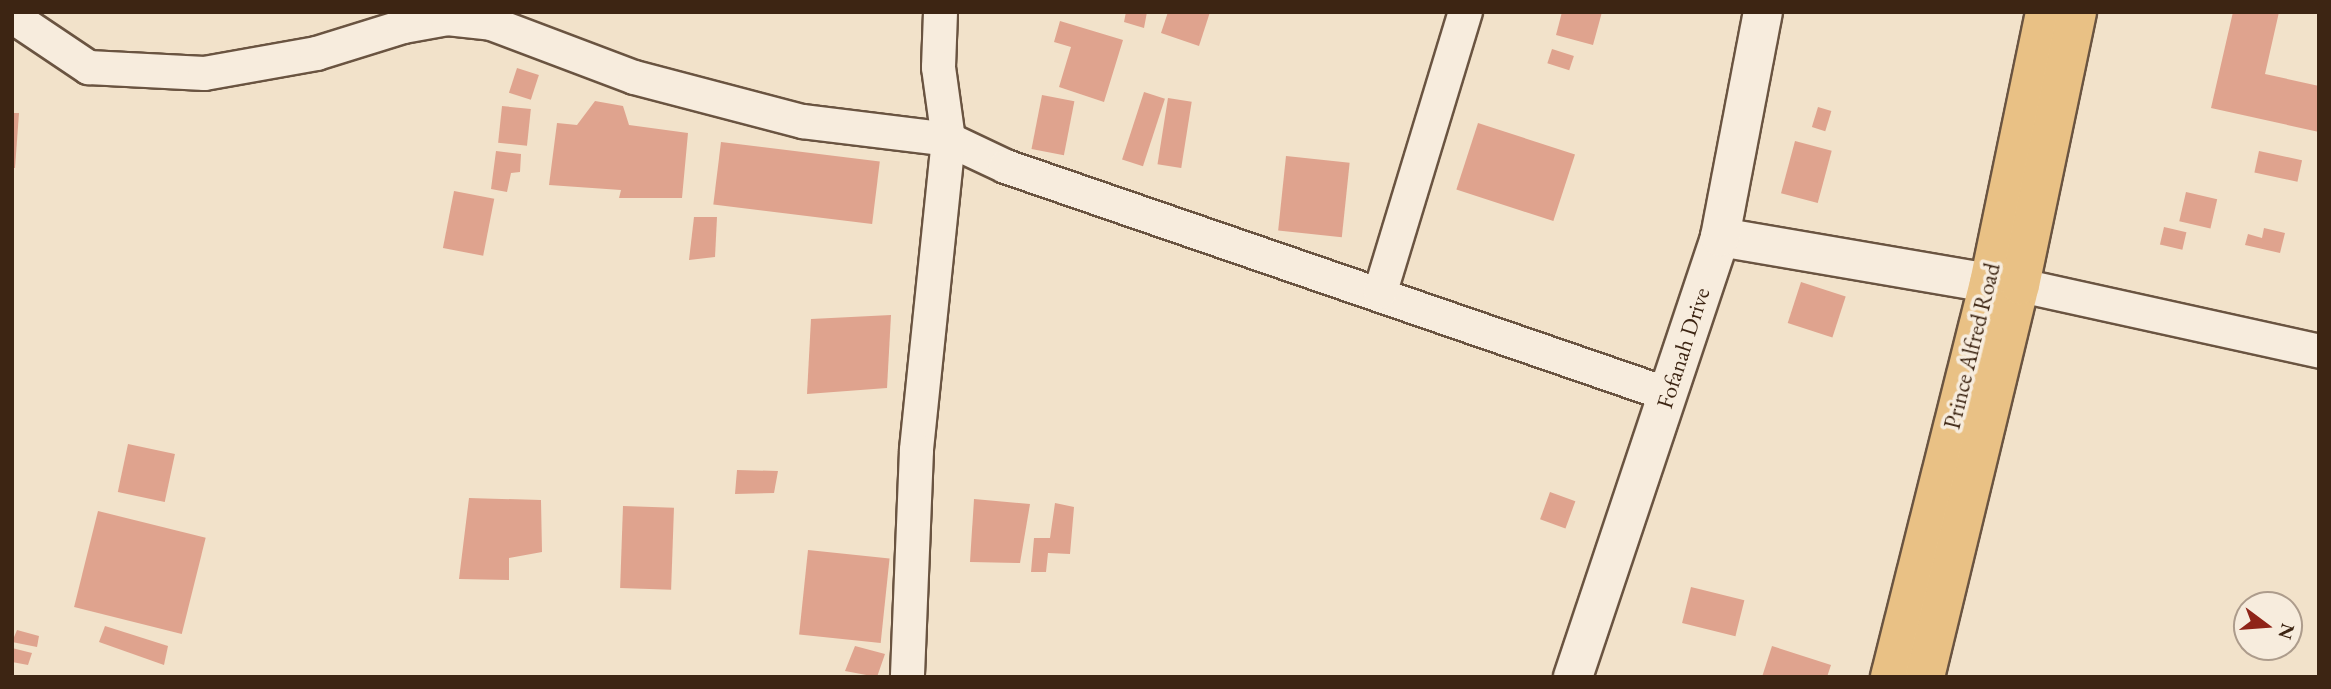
<!DOCTYPE html>
<html>
<head>
<meta charset="utf-8">
<style>
  body { margin:0 }
  #map { position:relative; width:2331px; height:689px; overflow:hidden; background:#f2e2ca; font-family:"EB Garamond",serif }
  div>[style] { position:absolute }
  [style*='--x'] { left:calc(var(--x)*1px); top:calc(var(--y)*1px); width:calc(var(--w)*1px); rotate:calc(var(--a)*1deg) }
  .building>* { inset:0; background:#dfa38e; transform-origin:0 0 }
  .roads { filter:drop-shadow(2px 0 #6a5441) drop-shadow(-2px 0 #6a5441) drop-shadow(0 2px #6a5441) drop-shadow(0 -2px #6a5441) }
  .street>* { height:33px; margin:-16.5px; padding:0 16.5px; transform-origin:16.5px; border-radius:16.5px; background:#f7ecdd }
  .secondary>* { height:38px; margin:-19px; padding:0 19px; transform-origin:19px; border-radius:19px; background:#f7ecdd }
  .highway>* { height:38px; margin:-19px; padding:0 19px; transform-origin:19px; border-radius:19px; background:#e9c185 }
  span { translate:-50% -50%; white-space:nowrap; text-align:center; line-height:1.15; -webkit-text-stroke:7px #f7ecdd; paint-order:stroke }
  .street-label { font-size:23px; color:#3d2513 }
  .frame { position:absolute; inset:0; border:14px solid #3d2513; pointer-events:none }
  .north { position:absolute; left:2233px; top:591px; width:70px; height:70px; box-sizing:border-box; background:#f7ecdd; border:2px solid #ad9c8c; border-radius:50%; rotate:106deg; font-size:19px; font-weight:700; line-height:28px; text-align:center; color:#3d2513 }
  .north::after { content:''; display:block; margin:auto; width:24px; height:32px; background:#8f2418; clip-path:polygon(50% 0,100% 100%,50% 72%,0 100%) }
</style>
</head>
<body>
<div id="map">
  <div class="building">
    <div style="clip-path:polygon(1126px 12px,1147px 12px,1144px 28px,1124px 22px)"></div>
    <div style="clip-path:polygon(1168px 12px,1210px 12px,1199px 46px,1161px 33px)"></div>
    <div style="clip-path:polygon(1562px 12px,1602px 12px,1593px 45px,1556px 35px)"></div>
    <div style="clip-path:polygon(2233px 12px,2279px 12px,2265px 74px,2319px 86px,2319px 132px,2211px 108px)"></div>
    <div style="clip-path:polygon(1060px 21px,1123px 40px,1104px 102px,1059px 87px,1071px 47px,1054px 42px)"></div>
    <div style="left:1552px;top:49px;width:23px;height:15px;rotate:18deg"></div>
    <div style="left:517px;top:68px;width:23px;height:26px;rotate:18deg"></div>
    <div style="left:1144px;top:92px;width:22px;height:71px;rotate:18deg"></div>
    <div style="left:1042px;top:95px;width:33px;height:55px;rotate:11deg"></div>
    <div style="left:1168px;top:98px;width:24px;height:67px;rotate:9deg"></div>
    <div style="clip-path:polygon(595px 101px,623px 106px,629px 125px,688px 133px,682px 198px,619px 198px,621px 190px,549px 185px,557px 123px,577px 125px)"></div>
    <div style="left:502px;top:106px;width:29px;height:37px;rotate:6deg"></div>
    <div style="left:1818px;top:107px;width:14px;height:21px;rotate:17deg"></div>
    <div style="clip-path:polygon(12px 113px,19px 113px,15px 168px,12px 168px)"></div>
    <div style="left:1478px;top:123px;width:102px;height:70px;rotate:18deg"></div>
    <div style="left:1795px;top:141px;width:38px;height:54px;rotate:15deg"></div>
    <div style="left:721px;top:142px;width:160px;height:63px;rotate:7deg"></div>
    <div style="clip-path:polygon(496px 151px,521px 154px,520px 172px,511px 173px,507px 192px,491px 189px)"></div>
    <div style="left:2259px;top:151px;width:44px;height:22px;rotate:12deg"></div>
    <div style="left:1286px;top:156px;width:64px;height:75px;rotate:6deg"></div>
    <div style="left:454px;top:191px;width:41px;height:58px;rotate:11deg"></div>
    <div style="left:2186px;top:192px;width:32px;height:30px;rotate:13deg"></div>
    <div style="clip-path:polygon(694px 217px,717px 217px,715px 257px,689px 260px)"></div>
    <div style="left:2164px;top:227px;width:23px;height:18px;rotate:13deg"></div>
    <div style="clip-path:polygon(2264px 228px,2285px 233px,2280px 253px,2245px 245px,2248px 234px,2262px 238px)"></div>
    <div style="left:1801px;top:282px;width:47px;height:43px;rotate:18deg"></div>
    <div style="clip-path:polygon(891px 315px,887px 388px,807px 394px,811px 319px)"></div>
    <div style="left:128px;top:444px;width:48px;height:49px;rotate:12deg"></div>
    <div style="clip-path:polygon(737px 470px,778px 471px,774px 493px,735px 494px)"></div>
    <div style="left:1550px;top:492px;width:27px;height:29px;rotate:20deg"></div>
    <div style="clip-path:polygon(469px 498px,541px 500px,542px 552px,509px 558px,509px 580px,459px 579px)"></div>
    <div style="clip-path:polygon(974px 499px,1030px 504px,1020px 563px,970px 562px)"></div>
    <div style="clip-path:polygon(1055px 503px,1074px 507px,1070px 554px,1048px 553px,1046px 572px,1031px 572px,1034px 538px,1050px 538px)"></div>
    <div style="left:623px;top:506px;width:51px;height:82px;rotate:2deg"></div>
    <div style="left:98px;top:511px;width:111px;height:99px;rotate:14deg"></div>
    <div style="left:808px;top:550px;width:82px;height:85px;rotate:6deg"></div>
    <div style="left:1691px;top:587px;width:55px;height:37px;rotate:14deg"></div>
    <div style="clip-path:polygon(105px 626px,168px 646px,164px 665px,99px 642px)"></div>
    <div style="clip-path:polygon(17px 630px,39px 636px,37px 647px,12px 642px)"></div>
    <div style="clip-path:polygon(855px 646px,885px 654px,877px 677px,845px 671px)"></div>
    <div style="clip-path:polygon(1772px 646px,1831px 665px,1827px 677px,1762px 677px)"></div>
    <div style="clip-path:polygon(12px 648px,32px 653px,28px 665px,12px 662px)"></div>
  </div>
  <div class="roads">
    <div class="street">
      <div style="--x:940;--y:12;--w:55;--a:92.1"></div>
      <div style="--x:938;--y:67;--w:73;--a:82.1"></div>
      <div style="--x:948;--y:139;--w:63;--a:25.3"></div>
      <div style="--x:1005;--y:166;--w:701;--a:18.98"></div>
      <div style="--x:12;--y:16;--w:92;--a:33.9"></div>
      <div style="--x:88;--y:67;--w:116;--a:3"></div>
      <div style="--x:204;--y:73;--w:114;--a:-10.1"></div>
      <div style="--x:316;--y:53;--w:91;--a:-17.2"></div>
      <div style="--x:403;--y:26;--w:45;--a:-10.3"></div>
      <div style="--x:447;--y:18;--w:44;--a:6.5"></div>
      <div style="--x:491;--y:23;--w:153;--a:20.7"></div>
      <div style="--x:634;--y:77;--w:174;--a:14.7"></div>
      <div style="--x:802;--y:121;--w:147;--a:7"></div>
      <div style="--x:948;--y:139;--w:313;--a:95.9"></div>
      <div style="--x:916;--y:450;--w:227;--a:92.3"></div>
      <div style="--x:2020;--y:285;--w:306;--a:12.4"></div>
      <div style="--x:1380;--y:291;--w:292;--a:-73.1"></div>
    </div>
    <div class="secondary">
      <div style="--x:1720;--y:237;--w:273;--a:9.7"></div>
      <div style="--x:1573;--y:677;--w:464;--a:-71.5"></div>
      <div style="--x:1720;--y:237;--w:229;--a:-79.2"></div>
    </div>
    <div class="highway">
      <div style="--x:1890;--y:677;--w:406;--a:-75.9"></div>
      <div style="--x:1989;--y:283;--w:277;--a:-78.3"></div>
      <div style="--x:1925;--y:677;--w:403;--a:-76.4"></div>
      <div style="--x:2020;--y:285;--w:279;--a:-78.2"></div>
    </div>
  </div>
  <div class="street-label">
    <span style="left:1972px;top:346px;rotate:-76deg">Prince Alfred Road</span>
    <span style="left:1683px;top:348px;rotate:-72deg">Fofanah Drive</span>
  </div>
  <div class="frame"></div>
  <div class="north">N</div>
</div>
</body>
</html>
